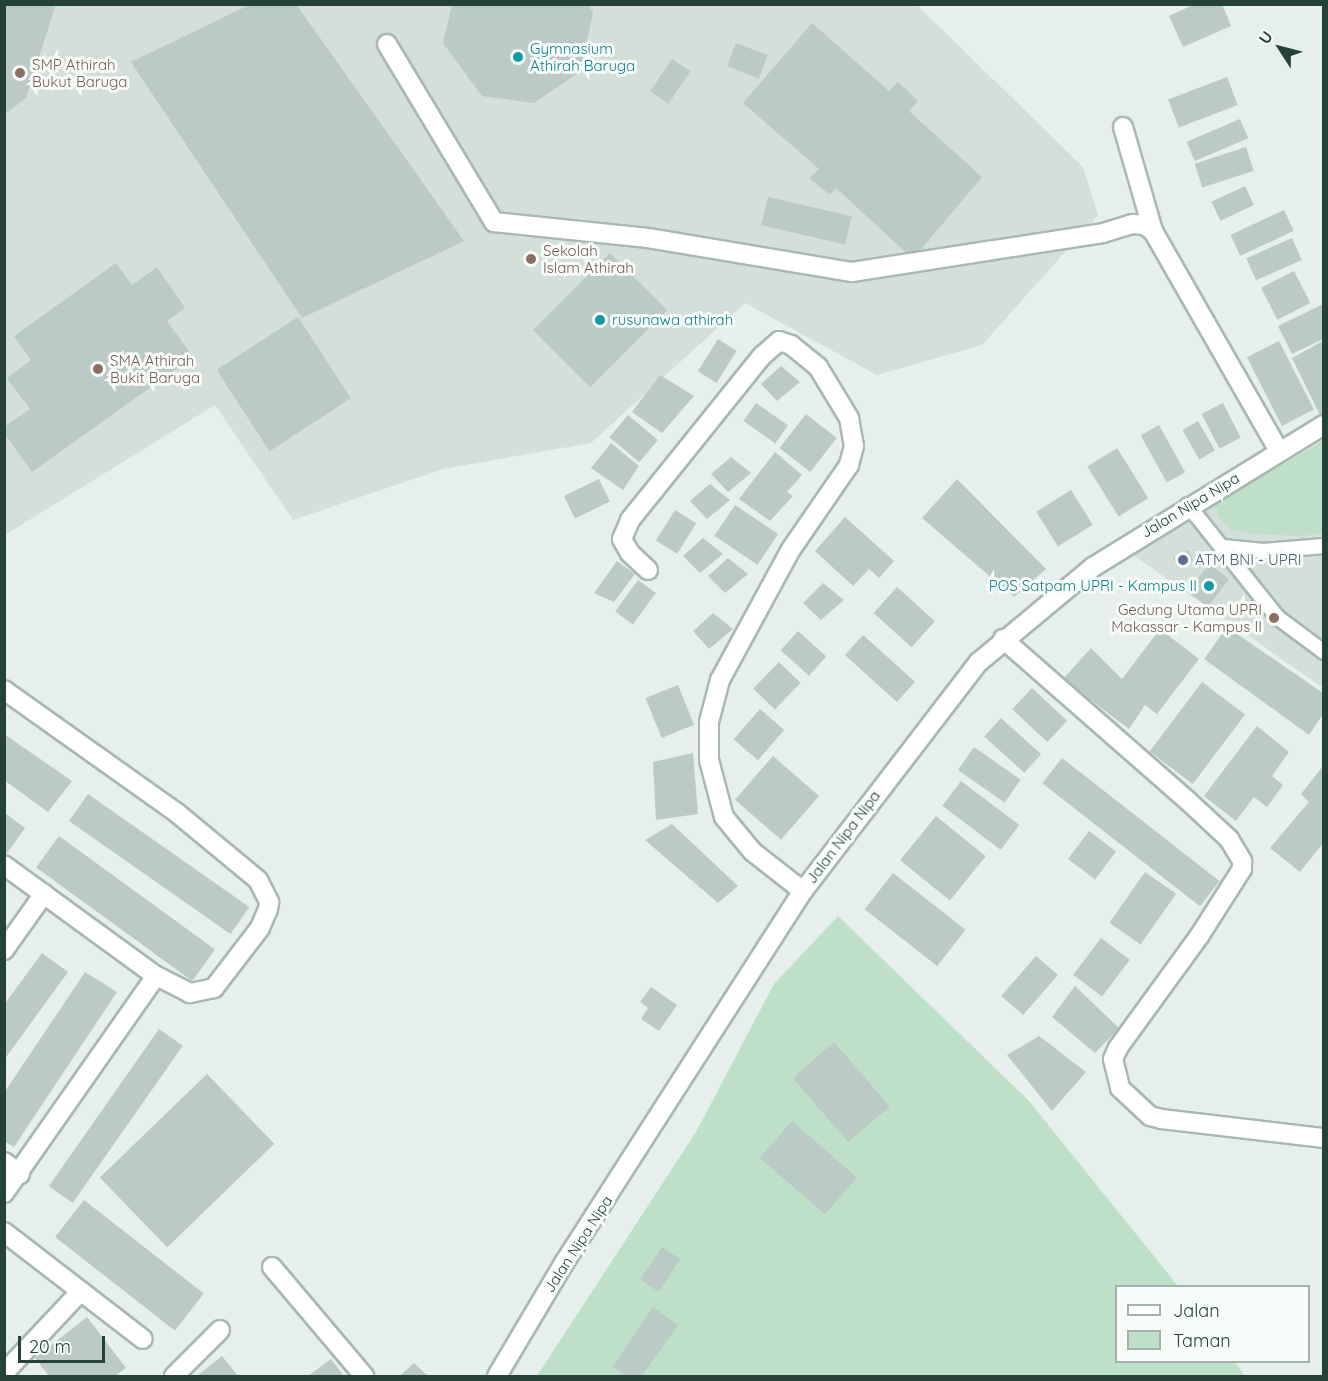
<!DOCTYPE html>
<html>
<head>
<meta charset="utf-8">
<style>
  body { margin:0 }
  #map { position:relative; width:1328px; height:1381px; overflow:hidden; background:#e6efeb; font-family:Quicksand,sans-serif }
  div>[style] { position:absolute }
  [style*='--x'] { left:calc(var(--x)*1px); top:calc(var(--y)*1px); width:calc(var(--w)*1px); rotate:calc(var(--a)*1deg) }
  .built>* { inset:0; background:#d4dfda }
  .green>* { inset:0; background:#bfe0c8 }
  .building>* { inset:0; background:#bbcac4; transform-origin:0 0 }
  .roads { filter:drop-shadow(2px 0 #a8b8b2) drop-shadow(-2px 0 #a8b8b2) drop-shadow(0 2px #a8b8b2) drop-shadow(0 -2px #a8b8b2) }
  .service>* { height:14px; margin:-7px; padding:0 7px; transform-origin:7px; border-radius:7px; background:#fff }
  .minor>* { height:18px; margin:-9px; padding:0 9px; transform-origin:9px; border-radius:9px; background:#fff }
  .tertiary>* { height:18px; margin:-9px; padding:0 9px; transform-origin:9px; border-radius:9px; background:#fff }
  .dots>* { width:16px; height:16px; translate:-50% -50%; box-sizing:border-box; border:3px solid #f7fbf9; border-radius:50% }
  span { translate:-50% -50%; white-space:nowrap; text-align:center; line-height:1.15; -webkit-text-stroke:6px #f7fbf9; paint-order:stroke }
  .culture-label { font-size:15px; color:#0d838f }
  .left { translate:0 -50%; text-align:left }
  .right { translate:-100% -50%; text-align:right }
  .education-label { font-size:15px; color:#785e54 }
  .street-label { font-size:15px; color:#24423a }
  .service-label { font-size:15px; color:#4e5e75 }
  .frame { position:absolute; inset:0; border:6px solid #24423a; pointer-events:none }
  .legend { position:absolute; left:1115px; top:1285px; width:195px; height:78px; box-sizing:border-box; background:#f7fbf9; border:2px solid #a3b1ad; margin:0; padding:8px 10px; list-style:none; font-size:18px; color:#24423a }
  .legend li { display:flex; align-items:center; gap:12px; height:30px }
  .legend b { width:30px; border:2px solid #a3b1ad }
  .north { position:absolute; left:1250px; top:18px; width:60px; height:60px; -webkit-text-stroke:4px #f7fbf9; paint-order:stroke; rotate:306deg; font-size:16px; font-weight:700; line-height:24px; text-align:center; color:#24423a }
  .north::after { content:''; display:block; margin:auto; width:21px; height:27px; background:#24423a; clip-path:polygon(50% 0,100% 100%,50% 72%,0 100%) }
  .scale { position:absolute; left:18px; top:1336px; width:87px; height:27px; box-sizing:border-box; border:3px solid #24423a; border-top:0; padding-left:8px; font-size:18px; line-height:21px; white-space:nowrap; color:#24423a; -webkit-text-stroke:4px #f7fbf9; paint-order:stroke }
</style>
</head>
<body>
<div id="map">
  <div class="built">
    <div style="clip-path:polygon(5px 5px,917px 5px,1083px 167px,1098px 215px,982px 345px,877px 375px,745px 303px,591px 443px,443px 469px,293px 520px,215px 405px,5px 535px)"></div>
    <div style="clip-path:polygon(1323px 441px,1323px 688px,1133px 555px)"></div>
  </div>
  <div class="green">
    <div style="clip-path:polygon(1323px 441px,1323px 533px,1303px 536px,1252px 534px,1231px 529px,1219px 517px,1216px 503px)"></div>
    <div style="clip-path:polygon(838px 916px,1029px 1101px,1178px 1286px,1116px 1286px,1116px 1362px,1235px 1362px,1245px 1376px,537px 1376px,696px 1132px,774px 984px)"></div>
  </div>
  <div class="building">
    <div style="clip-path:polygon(4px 4px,56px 4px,26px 98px,4px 115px)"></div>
    <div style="clip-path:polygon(251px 4px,296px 4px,464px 241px,302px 318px,131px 62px)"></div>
    <div style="clip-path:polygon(452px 4px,587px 4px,593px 12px,581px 71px,534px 103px,482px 96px,443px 43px)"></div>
    <div style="clip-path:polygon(1195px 4px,1222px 4px,1231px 26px,1183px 47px,1169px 16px)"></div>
    <div style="clip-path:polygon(812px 23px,889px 91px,898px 82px,918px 101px,909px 111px,982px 177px,913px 259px,836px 188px,830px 195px,809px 178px,819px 169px,743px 103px)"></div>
    <div style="left:736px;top:43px;width:34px;height:25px;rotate:21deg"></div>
    <div style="left:672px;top:59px;width:22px;height:39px;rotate:34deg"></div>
    <div style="left:1227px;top:77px;width:30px;height:63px;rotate:69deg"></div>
    <div style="left:1240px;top:119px;width:21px;height:58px;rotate:67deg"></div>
    <div style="left:1246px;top:147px;width:25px;height:54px;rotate:72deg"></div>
    <div style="left:1245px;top:186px;width:21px;height:37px;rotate:65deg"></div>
    <div style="left:768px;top:197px;width:86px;height:29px;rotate:13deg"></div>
    <div style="left:1284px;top:210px;width:23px;height:59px;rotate:65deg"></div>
    <div style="left:1292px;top:238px;width:24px;height:50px;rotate:66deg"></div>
    <div style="left:610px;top:253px;width:81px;height:109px;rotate:45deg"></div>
    <div style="clip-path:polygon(116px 263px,132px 285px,157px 267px,185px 308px,167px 321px,193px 357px,32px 472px,4px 433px,4px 427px,30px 409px,7px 378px,31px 360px,14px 336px)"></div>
    <div style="left:1294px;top:271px;width:36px;height:37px;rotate:63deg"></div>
    <div style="clip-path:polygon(1323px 304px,1323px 339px,1292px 354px,1278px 326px)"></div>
    <div style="left:298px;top:317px;width:97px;height:97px;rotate:57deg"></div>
    <div style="left:718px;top:339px;width:22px;height:38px;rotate:32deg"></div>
    <div style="left:1279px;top:341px;width:77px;height:36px;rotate:63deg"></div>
    <div style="clip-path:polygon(1323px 341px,1323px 416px,1321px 417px,1292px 358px)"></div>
    <div style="clip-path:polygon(781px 366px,800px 382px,777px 401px,761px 384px)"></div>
    <div style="clip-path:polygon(660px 375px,694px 396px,662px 433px,632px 412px)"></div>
    <div style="left:756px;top:403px;width:39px;height:22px;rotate:35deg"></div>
    <div style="left:1223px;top:403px;width:39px;height:24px;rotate:63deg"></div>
    <div style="left:806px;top:414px;width:39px;height:43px;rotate:38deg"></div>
    <div style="left:628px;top:415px;width:39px;height:29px;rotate:40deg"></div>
    <div style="left:1198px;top:421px;width:34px;height:18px;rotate:60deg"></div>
    <div style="left:1159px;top:425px;width:54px;height:21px;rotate:61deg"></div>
    <div style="clip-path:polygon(611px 443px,639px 466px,623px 490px,591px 468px)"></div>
    <div style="left:1117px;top:448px;width:59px;height:35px;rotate:58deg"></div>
    <div style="clip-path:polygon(775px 452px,802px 475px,787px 492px,793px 496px,770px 521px,739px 499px)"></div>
    <div style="clip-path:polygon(731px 457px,751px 473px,728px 492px,711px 474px)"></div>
    <div style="left:599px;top:479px;width:25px;height:39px;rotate:64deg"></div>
    <div style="clip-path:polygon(957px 479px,1046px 569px,1014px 597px,922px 518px)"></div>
    <div style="clip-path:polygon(710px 484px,730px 500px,707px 519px,690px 501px)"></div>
    <div style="left:1071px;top:490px;width:41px;height:41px;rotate:58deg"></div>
    <div style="left:735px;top:505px;width:52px;height:37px;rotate:34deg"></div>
    <div style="left:675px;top:510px;width:25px;height:36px;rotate:32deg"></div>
    <div style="clip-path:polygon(845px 517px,894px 561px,879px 578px,869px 569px,853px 586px,815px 551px)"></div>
    <div style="clip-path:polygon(703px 538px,723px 554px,700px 573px,683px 556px)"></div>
    <div style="left:1188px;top:550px;width:11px;height:17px;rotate:63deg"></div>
    <div style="clip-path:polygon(728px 558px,748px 574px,725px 593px,708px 576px)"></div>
    <div style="clip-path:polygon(617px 561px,635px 574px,614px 602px,594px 593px)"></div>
    <div style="left:1209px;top:564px;width:25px;height:35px;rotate:37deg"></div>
    <div style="left:638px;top:580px;width:22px;height:39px;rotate:36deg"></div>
    <div style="clip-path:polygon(823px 583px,844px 600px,821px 620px,803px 603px)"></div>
    <div style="left:897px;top:587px;width:51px;height:35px;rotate:42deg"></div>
    <div style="clip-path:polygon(713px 613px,733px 629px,709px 649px,693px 631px)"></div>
    <div style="clip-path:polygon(1227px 627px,1323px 693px,1323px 714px,1309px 735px,1204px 659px)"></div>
    <div style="clip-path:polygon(1160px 629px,1199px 659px,1157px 714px,1145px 705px,1129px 729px,1063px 679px,1091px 648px,1122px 679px)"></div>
    <div style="left:798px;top:631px;width:38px;height:26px;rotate:42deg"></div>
    <div style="left:863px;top:635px;width:70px;height:27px;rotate:42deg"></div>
    <div style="left:779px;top:662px;width:30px;height:37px;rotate:44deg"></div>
    <div style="left:1202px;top:682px;width:54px;height:87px;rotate:37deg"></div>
    <div style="left:678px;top:685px;width:43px;height:35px;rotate:68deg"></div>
    <div style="left:1032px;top:688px;width:48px;height:29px;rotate:43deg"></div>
    <div style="left:760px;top:709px;width:32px;height:40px;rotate:41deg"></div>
    <div style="left:1001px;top:718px;width:54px;height:25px;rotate:42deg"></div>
    <div style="clip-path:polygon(1257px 726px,1289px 752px,1272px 776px,1283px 785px,1267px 807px,1254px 797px,1236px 821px,1204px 796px)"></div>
    <div style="clip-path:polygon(4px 734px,72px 781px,48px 812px,4px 780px)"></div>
    <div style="left:974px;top:747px;width:57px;height:28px;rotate:35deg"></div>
    <div style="clip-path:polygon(693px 753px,698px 814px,656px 820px,653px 762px)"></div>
    <div style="left:773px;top:756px;width:61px;height:58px;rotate:41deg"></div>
    <div style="left:1062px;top:758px;width:200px;height:32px;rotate:38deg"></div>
    <div style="clip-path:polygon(1323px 766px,1323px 843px,1300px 872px,1270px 848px,1309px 802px,1301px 794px)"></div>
    <div style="left:961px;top:781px;width:73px;height:31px;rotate:37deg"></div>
    <div style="left:88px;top:794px;width:197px;height:33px;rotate:35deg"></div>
    <div style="clip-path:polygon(4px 812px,25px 828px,7px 853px,4px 851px)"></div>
    <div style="left:936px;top:816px;width:64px;height:57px;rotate:39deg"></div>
    <div style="clip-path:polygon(672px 824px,738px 886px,718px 903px,645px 840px)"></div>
    <div style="left:1089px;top:831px;width:34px;height:35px;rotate:37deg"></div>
    <div style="left:59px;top:836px;width:193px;height:39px;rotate:36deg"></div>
    <div style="left:1145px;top:872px;width:38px;height:62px;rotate:35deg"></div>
    <div style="left:893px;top:873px;width:92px;height:46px;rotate:38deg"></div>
    <div style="left:1101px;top:938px;width:36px;height:46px;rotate:37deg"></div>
    <div style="clip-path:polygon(42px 953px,68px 972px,4px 1060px,4px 1005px)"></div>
    <div style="left:1036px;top:956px;width:29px;height:53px;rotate:41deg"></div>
    <div style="clip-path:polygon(85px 972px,117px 992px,14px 1147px,4px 1141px,4px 1093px)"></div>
    <div style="clip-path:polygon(1075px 986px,1119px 1028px,1095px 1053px,1052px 1017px)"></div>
    <div style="clip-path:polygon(651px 987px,677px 1005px,659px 1031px,641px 1019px,648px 1008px,640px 1002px)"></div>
    <div style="left:159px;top:1029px;width:29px;height:192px;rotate:35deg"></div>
    <div style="clip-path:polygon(1039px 1036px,1086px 1072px,1052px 1111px,1007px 1055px)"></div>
    <div style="left:834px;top:1042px;width:85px;height:55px;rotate:49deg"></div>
    <div style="left:207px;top:1074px;width:97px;height:149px;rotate:46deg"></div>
    <div style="left:792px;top:1121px;width:86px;height:49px;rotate:41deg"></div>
    <div style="left:84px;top:1200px;width:152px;height:47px;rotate:38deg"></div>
    <div style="left:662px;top:1247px;width:22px;height:39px;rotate:34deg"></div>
    <div style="clip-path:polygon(653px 1307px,678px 1325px,642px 1376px,626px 1376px,612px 1367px)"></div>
    <div style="clip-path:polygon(87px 1317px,126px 1368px,115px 1376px,49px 1376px,35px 1358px)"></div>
    <div style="clip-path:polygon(222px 1356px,238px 1376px,199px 1376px,198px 1375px)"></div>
    <div style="clip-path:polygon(331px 1359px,344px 1376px,308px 1376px)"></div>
    <div style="clip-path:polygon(414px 1363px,428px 1376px,400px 1376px)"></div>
  </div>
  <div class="roads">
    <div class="service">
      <div style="--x:1188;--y:505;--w:143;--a:51.5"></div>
      <div style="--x:1277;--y:617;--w:59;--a:36.7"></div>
      <div style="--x:1223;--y:547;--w:41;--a:5.6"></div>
      <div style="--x:1264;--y:551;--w:60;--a:-4.8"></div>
    </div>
    <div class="minor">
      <div style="--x:387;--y:44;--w:208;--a:59"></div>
      <div style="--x:494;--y:222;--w:155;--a:5.9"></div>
      <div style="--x:648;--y:238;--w:207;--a:9.5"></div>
      <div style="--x:852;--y:272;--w:254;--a:-8.8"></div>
      <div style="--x:1103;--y:233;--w:31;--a:-17"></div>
      <div style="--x:1133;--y:224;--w:11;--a:5"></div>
      <div style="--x:1144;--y:225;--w:11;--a:34"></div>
      <div style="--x:1153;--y:231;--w:254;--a:60.2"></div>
      <div style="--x:1123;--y:127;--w:108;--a:73.9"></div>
      <div style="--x:648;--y:570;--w:25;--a:-137"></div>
      <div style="--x:630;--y:553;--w:16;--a:-120"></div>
      <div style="--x:622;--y:539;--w:21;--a:-67"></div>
      <div style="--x:630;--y:520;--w:211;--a:-51.2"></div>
      <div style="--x:762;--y:356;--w:23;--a:-41"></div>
      <div style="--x:779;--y:341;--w:13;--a:18"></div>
      <div style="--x:791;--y:345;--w:35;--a:39"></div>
      <div style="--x:818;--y:367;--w:60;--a:58.7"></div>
      <div style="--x:849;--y:418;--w:28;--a:80"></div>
      <div style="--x:854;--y:446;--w:20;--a:105"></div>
      <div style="--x:849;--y:465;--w:104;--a:124.5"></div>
      <div style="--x:790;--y:551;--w:147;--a:118.5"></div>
      <div style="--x:720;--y:680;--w:43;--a:104.7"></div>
      <div style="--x:709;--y:722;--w:38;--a:90"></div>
      <div style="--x:709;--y:760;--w:59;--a:75.3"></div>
      <div style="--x:724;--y:817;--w:45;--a:50.4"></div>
      <div style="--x:753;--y:852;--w:63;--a:38"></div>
      <div style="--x:1003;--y:639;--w:246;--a:41.2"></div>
      <div style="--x:1188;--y:801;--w:56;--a:42.8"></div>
      <div style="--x:1229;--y:839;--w:26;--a:59"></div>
      <div style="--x:1242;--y:861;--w:8;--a:90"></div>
      <div style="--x:1242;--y:869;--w:78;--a:122.5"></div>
      <div style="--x:1200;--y:935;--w:140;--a:126"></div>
      <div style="--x:1118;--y:1048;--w:12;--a:114"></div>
      <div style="--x:1113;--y:1059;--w:30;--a:76"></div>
      <div style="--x:1120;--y:1088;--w:41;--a:43"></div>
      <div style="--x:1150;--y:1116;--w:12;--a:14"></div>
      <div style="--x:1162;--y:1119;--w:163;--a:6.7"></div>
      <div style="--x:4;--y:690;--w:212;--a:35.4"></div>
      <div style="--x:177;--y:813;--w:105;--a:39.6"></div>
      <div style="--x:258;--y:880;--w:25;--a:63"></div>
      <div style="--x:269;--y:902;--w:7;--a:98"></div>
      <div style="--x:268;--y:909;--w:21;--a:113"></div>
      <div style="--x:260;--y:928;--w:76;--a:127.5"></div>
      <div style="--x:214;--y:988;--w:25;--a:168"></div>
      <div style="--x:190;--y:993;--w:38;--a:-153"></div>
      <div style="--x:156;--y:976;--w:188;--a:-143.9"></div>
      <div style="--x:4;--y:950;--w:69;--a:-54.5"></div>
      <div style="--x:4;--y:1162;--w:20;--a:37"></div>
      <div style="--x:4;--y:1193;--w:265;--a:-55"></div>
      <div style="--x:4;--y:1232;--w:175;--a:37.6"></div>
      <div style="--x:272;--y:1267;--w:143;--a:49.8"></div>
      <div style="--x:4;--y:1373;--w:112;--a:-46.8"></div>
      <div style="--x:174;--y:1376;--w:65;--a:-45"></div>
    </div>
    <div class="tertiary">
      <div style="--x:497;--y:1376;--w:131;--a:-59.3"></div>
      <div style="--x:564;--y:1263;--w:442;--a:-57.3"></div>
      <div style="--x:803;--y:891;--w:289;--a:-52.5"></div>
      <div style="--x:979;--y:662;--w:148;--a:-39.8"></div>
      <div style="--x:1093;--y:567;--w:271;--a:-31.6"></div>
    </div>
  </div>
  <div class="dots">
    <div style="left:518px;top:57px;background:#0f9aa8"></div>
    <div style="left:20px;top:73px;background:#8d6e63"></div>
    <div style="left:531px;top:259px;background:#8d6e63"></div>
    <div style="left:600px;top:320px;background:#0f9aa8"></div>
    <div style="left:98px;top:369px;background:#8d6e63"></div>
    <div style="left:1183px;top:560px;background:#5c6f8a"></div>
    <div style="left:1209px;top:586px;background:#0f9aa8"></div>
    <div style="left:1274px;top:618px;background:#8d6e63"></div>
  </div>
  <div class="culture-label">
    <span class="left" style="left:530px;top:57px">Gymnasium<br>Athirah Baruga</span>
    <span class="left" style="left:612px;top:320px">rusunawa athirah</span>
    <span class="right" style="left:1197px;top:586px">POS Satpam UPRI - Kampus II</span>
  </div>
  <div class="education-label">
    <span class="left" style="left:32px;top:73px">SMP Athirah<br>Bukut Baruga</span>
    <span class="left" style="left:543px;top:259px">Sekolah<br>Islam Athirah</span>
    <span class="left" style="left:110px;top:369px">SMA Athirah<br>Bukit Baruga</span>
    <span class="right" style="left:1262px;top:618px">Gedung Utama UPRI<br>Makassar - Kampus II</span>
  </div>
  <div class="street-label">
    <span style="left:1190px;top:505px;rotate:-31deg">Jalan Nipa Nipa</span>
    <span style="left:843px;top:837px;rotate:-53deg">Jalan Nipa Nipa</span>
    <span style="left:578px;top:1244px;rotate:-57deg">Jalan Nipa Nipa</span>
  </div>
  <div class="service-label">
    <span class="left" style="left:1195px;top:560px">ATM BNI - UPRI</span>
  </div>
  <div class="frame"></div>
  <ul class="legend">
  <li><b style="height:8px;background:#fff"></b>Jalan</li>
  <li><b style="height:16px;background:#bfe0c8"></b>Taman</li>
  </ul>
  <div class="north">U</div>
  <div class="scale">20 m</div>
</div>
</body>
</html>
